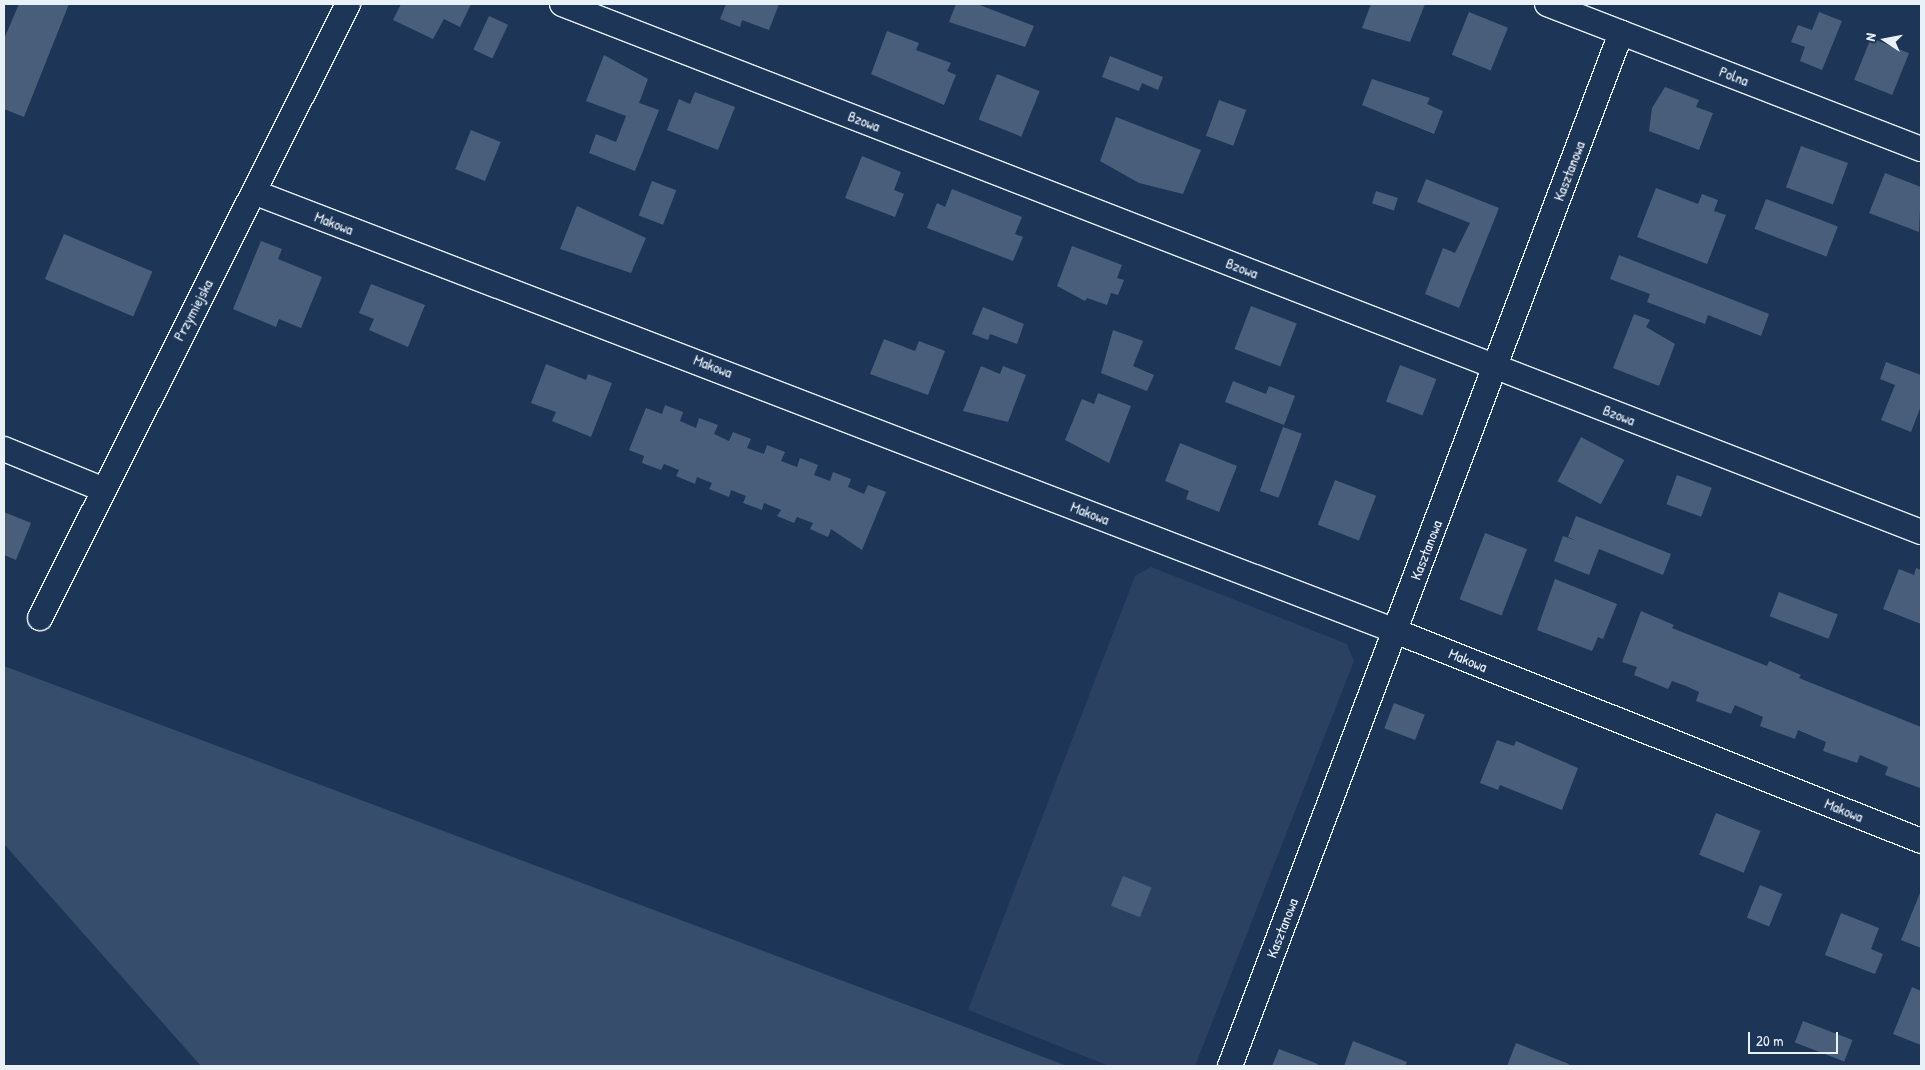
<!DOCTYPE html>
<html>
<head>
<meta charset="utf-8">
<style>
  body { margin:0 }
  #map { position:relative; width:1925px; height:1070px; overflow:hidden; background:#1d3557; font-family:"Patrick Hand",sans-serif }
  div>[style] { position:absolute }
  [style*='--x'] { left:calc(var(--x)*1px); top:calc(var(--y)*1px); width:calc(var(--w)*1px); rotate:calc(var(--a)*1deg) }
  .built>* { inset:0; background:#2a4162 }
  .green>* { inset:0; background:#374d6c }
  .building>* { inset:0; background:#495e7a; transform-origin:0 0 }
  .roads { filter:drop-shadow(1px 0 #e8f1f8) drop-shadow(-1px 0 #e8f1f8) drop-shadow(0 1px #e8f1f8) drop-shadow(0 -1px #e8f1f8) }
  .minor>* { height:24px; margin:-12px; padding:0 12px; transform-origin:12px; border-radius:12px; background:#1d3557 }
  span { translate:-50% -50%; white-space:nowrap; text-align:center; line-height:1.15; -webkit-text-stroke:4.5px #1d3557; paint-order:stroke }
  .street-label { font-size:15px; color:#e8f1f8 }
  .frame { position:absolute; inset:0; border:5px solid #e8f1f8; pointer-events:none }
  .north { position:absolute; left:1860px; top:15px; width:50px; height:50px; -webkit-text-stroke:4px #1d3557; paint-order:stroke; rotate:281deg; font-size:14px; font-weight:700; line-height:20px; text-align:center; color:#e8f1f8 }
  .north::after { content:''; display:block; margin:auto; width:18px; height:22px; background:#e8f1f8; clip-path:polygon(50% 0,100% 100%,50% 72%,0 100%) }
  .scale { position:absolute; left:1748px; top:1032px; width:90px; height:22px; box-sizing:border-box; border:2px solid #e8f1f8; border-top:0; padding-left:6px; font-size:15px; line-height:18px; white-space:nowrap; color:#e8f1f8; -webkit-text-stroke:4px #1d3557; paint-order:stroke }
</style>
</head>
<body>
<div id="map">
  <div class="built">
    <div style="clip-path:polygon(1151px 567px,1347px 644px,1354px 661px,1195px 1066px,1109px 1066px,968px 1010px,1135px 576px)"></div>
  </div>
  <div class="green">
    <div style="clip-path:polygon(4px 666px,947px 1020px,1067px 1066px,201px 1066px,4px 844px)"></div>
  </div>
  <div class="building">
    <div style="clip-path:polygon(19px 4px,69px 4px,24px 117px,4px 109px,4px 39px)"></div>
    <div style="clip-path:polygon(401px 4px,471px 4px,460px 27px,444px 19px,433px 39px,393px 20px)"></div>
    <div style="clip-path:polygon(726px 4px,779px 4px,769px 30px,742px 20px,740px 27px,720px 19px)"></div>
    <div style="clip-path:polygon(956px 4px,977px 4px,1034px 26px,1025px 47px,949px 22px)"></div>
    <div style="clip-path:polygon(1371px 4px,1425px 4px,1410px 42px,1362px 28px)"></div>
    <div style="left:1469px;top:12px;width:42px;height:46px;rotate:22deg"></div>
    <div style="clip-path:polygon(1819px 12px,1842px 21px,1822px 70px,1800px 61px,1805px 47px,1791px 42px,1798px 25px,1812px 30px)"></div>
    <div style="left:489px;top:16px;width:21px;height:37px;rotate:25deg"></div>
    <div style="clip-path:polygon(887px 31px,919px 43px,916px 50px,951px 63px,947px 71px,956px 75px,944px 105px,871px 74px)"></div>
    <div style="left:1871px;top:38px;width:41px;height:45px;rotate:22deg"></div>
    <div style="clip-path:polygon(604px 55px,648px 79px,639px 103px,659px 110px,635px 171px,589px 153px,596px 134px,616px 142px,626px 116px,586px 101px)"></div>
    <div style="clip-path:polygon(1110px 56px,1163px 77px,1158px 90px,1142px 83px,1139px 91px,1102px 77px)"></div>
    <div style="left:997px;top:74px;width:46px;height:49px;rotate:22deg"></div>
    <div style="clip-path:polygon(1372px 79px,1430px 98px,1427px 104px,1443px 111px,1434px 134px,1362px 105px)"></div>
    <div style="clip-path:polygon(1665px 87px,1699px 100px,1696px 107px,1713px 113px,1699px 150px,1649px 131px,1652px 108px)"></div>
    <div style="clip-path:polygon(695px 92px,735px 107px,718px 150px,667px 130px,679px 99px,690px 104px)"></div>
    <div style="left:1219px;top:100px;width:29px;height:38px;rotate:20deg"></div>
    <div style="clip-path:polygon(1116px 117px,1201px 150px,1183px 194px,1139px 183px,1100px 161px)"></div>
    <div style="left:471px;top:130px;width:32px;height:42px;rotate:22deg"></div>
    <div style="left:1801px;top:146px;width:50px;height:44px;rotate:20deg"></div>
    <div style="clip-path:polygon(862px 156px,901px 172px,894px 190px,904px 194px,895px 217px,845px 198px)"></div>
    <div style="clip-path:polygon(1885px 173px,1921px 187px,1919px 232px,1869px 213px)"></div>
    <div style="clip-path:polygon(1426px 179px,1499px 208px,1459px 308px,1425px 294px,1443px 248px,1455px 253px,1470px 223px,1417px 202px)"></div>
    <div style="left:652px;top:181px;width:26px;height:37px;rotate:21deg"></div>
    <div style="clip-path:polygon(1656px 188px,1698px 204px,1702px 194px,1718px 200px,1714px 211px,1726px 215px,1707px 264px,1637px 237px)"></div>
    <div style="clip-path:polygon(952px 189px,1022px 217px,1015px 234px,1023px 237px,1013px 261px,927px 228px,937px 203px,945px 207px)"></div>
    <div style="left:1376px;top:191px;width:23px;height:13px;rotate:18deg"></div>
    <div style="left:1766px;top:199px;width:77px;height:32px;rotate:21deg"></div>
    <div style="clip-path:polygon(577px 206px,646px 238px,631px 273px,560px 249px)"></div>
    <div style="left:64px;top:234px;width:96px;height:49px;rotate:23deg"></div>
    <div style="clip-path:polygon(261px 241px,282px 249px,278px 259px,322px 277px,301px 328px,279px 319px,276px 327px,233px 309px)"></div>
    <div style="clip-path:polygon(1072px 246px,1122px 265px,1117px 278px,1124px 280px,1118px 295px,1111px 293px,1107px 305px,1087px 298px,1085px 301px,1057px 286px)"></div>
    <div style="clip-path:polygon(1619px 255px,1769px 314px,1761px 336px,1708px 315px,1705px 324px,1647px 302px,1650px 294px,1610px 279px)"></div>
    <div style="clip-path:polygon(371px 284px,425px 305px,408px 347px,369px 330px,374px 319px,359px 313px)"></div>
    <div style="left:1251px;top:306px;width:49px;height:46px;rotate:21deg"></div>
    <div style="clip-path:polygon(983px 307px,1024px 324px,1017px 344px,990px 334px,988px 340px,972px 334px)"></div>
    <div style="clip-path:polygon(1634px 314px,1650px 320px,1646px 327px,1675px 344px,1659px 386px,1613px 368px)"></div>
    <div style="clip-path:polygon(1113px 330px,1143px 341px,1133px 366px,1154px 375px,1147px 391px,1101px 373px)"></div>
    <div style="clip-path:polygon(884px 339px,915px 351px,919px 341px,945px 351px,928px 395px,870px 374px)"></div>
    <div style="clip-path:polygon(1886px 362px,1921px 375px,1921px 406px,1911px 432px,1881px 420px,1895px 385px,1880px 379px)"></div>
    <div style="clip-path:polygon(546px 364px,586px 380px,588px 374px,612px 383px,591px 437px,552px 421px,556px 412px,531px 403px)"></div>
    <div style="left:1400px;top:365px;width:39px;height:39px;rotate:21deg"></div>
    <div style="clip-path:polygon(981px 366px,1000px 374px,1003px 366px,1026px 375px,1008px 422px,963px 411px)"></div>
    <div style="clip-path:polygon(1233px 381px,1266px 394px,1269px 386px,1295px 396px,1284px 425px,1225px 402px)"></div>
    <div style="clip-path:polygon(1098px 393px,1131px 406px,1109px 463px,1065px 440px,1082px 399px,1094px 404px)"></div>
    <div style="clip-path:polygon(665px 405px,683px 412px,680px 421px,696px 428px,699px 418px,718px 425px,714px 434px,729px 441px,733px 432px,751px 439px,747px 448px,764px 454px,767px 445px,785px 452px,781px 461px,797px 467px,800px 458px,818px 465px,814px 475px,830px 481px,833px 472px,851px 479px,848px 487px,864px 494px,868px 485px,886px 492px,862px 550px,831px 529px,828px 537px,810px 529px,813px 523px,797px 517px,794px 523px,777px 516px,781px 510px,764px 503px,762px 510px,743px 503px,746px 496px,731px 490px,729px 497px,709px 489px,712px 483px,697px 477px,695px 484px,676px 476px,679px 470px,664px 464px,661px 470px,642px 463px,644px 456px,629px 450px,646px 408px,662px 414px)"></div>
    <div style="left:1283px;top:427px;width:20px;height:68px;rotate:20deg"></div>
    <div style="left:1581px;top:437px;width:49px;height:50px;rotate:28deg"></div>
    <div style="clip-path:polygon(1180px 443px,1237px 466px,1219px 512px,1186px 499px,1189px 491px,1165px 481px)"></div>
    <div style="left:1677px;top:475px;width:37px;height:31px;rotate:20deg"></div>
    <div style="left:1335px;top:480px;width:44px;height:48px;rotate:21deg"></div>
    <div style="clip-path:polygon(4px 512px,31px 523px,16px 560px,4px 555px)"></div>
    <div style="clip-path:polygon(1576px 516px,1671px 554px,1663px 575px,1599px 549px,1589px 575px,1554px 561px,1563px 536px,1577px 541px,1568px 537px)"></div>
    <div style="left:1485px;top:533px;width:45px;height:71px;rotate:21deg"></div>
    <div style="clip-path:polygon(1916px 568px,1921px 570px,1921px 624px,1883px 609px,1899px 569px,1914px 575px)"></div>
    <div style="clip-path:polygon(1555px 579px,1617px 604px,1603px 639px,1598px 637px,1592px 651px,1537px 630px)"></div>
    <div style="left:1779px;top:592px;width:63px;height:26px;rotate:21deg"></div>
    <div style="clip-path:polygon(1641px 611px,1674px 625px,1672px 628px,1767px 666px,1769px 661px,1801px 675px,1799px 678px,1921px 727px,1920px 788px,1885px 775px,1888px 767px,1860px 755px,1857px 763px,1823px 751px,1826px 742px,1798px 730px,1795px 739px,1760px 726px,1763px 717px,1735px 705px,1731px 714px,1696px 701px,1699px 692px,1686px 686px,1672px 681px,1668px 689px,1634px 675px,1637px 667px,1622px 662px)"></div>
    <div style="left:1394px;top:703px;width:33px;height:27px;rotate:21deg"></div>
    <div style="clip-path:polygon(1497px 740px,1514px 746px,1516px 741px,1578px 768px,1562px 810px,1500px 785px,1498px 790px,1480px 783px)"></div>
    <div style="left:1716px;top:813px;width:48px;height:45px;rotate:22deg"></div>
    <div style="left:1123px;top:876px;width:31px;height:32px;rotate:22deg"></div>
    <div style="left:1760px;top:885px;width:24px;height:35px;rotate:22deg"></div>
    <div style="clip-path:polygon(1920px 893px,1921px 893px,1921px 948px,1901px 940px)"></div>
    <div style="clip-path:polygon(1841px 913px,1879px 928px,1871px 949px,1883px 954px,1875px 974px,1825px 955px)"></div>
    <div style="clip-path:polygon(1912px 987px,1921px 991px,1921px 1045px,1893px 1034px)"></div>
    <div style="left:1803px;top:1021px;width:53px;height:23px;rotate:21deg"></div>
    <div style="clip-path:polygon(1353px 1041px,1407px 1062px,1405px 1066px,1344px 1066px)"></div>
    <div style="clip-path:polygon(1516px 1043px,1569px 1064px,1568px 1066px,1507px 1066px)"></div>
    <div style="clip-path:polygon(1279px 1049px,1318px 1064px,1317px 1066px,1272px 1066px)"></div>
  </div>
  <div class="roads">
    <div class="minor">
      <div style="--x:562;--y:4;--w:1458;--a:21.23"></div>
      <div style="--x:1547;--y:4;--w:401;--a:21.2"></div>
      <div style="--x:256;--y:193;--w:1220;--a:21.03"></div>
      <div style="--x:1395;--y:631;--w:566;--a:21.76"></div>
      <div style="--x:4;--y:449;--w:106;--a:22.2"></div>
      <div style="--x:40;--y:618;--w:687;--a:-63.36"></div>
      <div style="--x:1230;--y:1066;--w:1105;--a:-69.27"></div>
    </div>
  </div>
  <div class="street-label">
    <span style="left:1734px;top:76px;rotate:21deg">Polna</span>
    <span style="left:864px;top:121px;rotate:21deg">Bzowa</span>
    <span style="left:1569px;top:171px;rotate:-69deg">Kasztanowa</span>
    <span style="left:334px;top:223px;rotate:21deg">Makowa</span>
    <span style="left:1242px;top:268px;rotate:21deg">Bzowa</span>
    <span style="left:193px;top:310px;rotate:-62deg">Przymiejska</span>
    <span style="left:713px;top:366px;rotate:21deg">Makowa</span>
    <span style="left:1619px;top:415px;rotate:21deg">Bzowa</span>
    <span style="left:1090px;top:513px;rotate:21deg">Makowa</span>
    <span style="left:1426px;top:550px;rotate:-69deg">Kasztanowa</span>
    <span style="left:1468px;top:660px;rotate:22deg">Makowa</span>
    <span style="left:1844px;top:810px;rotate:22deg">Makowa</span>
    <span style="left:1282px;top:928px;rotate:-69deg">Kasztanowa</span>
  </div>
  <div class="frame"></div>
  <div class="north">N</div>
  <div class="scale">20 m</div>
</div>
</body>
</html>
